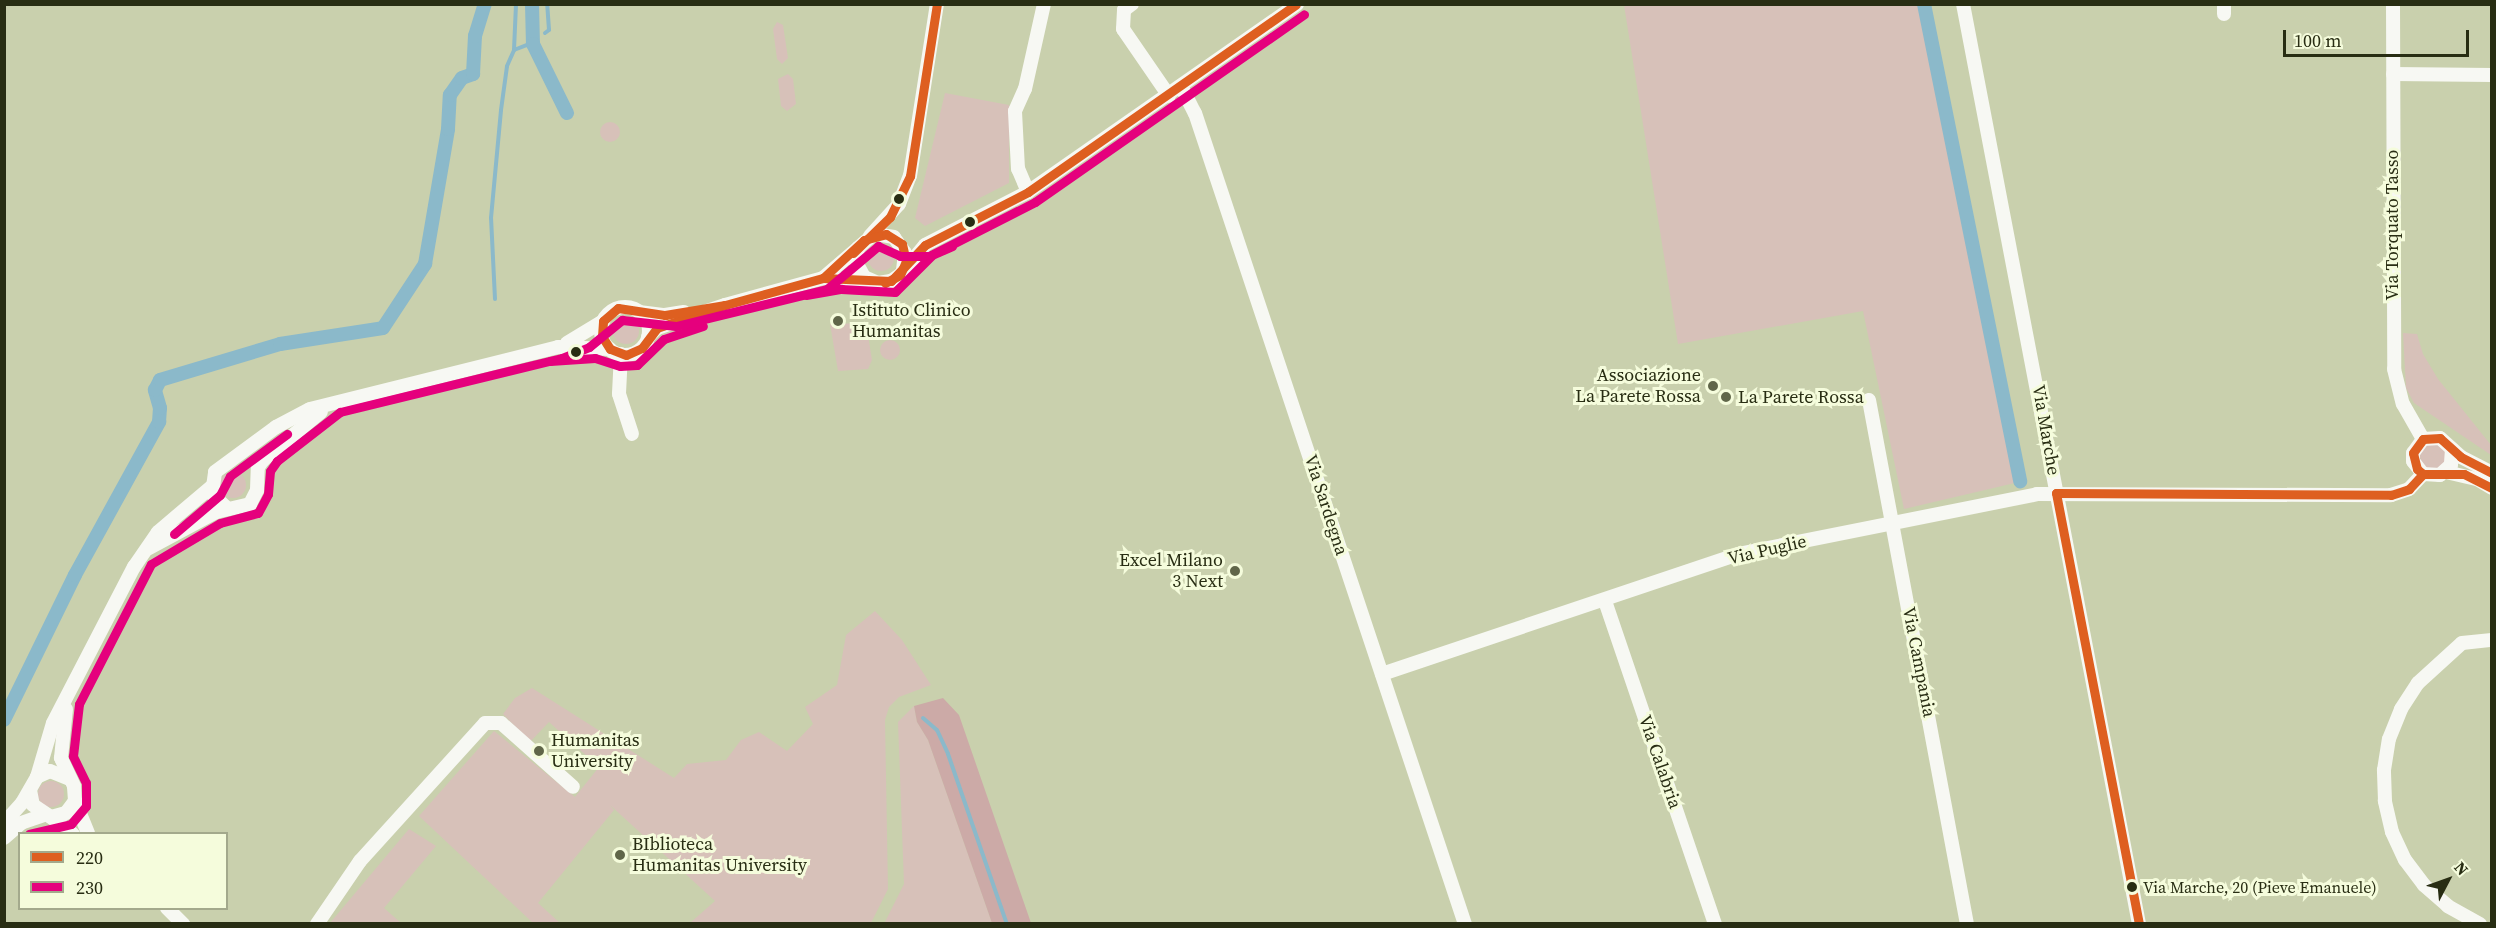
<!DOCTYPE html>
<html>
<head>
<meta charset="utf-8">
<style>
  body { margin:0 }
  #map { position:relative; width:2496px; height:928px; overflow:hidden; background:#c9d0ad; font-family:"Source Serif 4",serif }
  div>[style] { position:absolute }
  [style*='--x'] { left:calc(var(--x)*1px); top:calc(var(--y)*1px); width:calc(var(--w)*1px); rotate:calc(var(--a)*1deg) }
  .green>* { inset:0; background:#d7c1b9 }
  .round { border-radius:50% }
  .forest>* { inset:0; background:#ccaaa7 }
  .stream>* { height:4px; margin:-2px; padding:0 2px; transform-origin:2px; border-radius:2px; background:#8bb9ca }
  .canal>* { height:14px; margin:-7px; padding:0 7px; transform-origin:7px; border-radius:7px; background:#8bb9ca }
  .minor>* { height:14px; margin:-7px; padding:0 7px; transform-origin:7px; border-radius:7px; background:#f7f8f3 }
  .minor>.ring { margin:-7px; padding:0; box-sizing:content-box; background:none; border:14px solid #f7f8f3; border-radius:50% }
  .bus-1>* { height:9px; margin:-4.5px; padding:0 4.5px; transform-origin:4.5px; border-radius:4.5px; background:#de5f20 }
  .bus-2>* { height:9px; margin:-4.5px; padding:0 4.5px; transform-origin:4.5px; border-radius:4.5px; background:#e5007d }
  .dots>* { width:16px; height:16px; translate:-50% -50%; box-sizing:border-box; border:3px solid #f5fcdc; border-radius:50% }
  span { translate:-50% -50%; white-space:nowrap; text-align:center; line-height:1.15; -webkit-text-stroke:6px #f5fcdc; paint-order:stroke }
  .bus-label { font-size:16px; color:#282d13 }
  .left { translate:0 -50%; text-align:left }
  .street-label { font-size:18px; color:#282d13 }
  .poi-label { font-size:18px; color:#282d13 }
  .right { translate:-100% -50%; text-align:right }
  .frame { position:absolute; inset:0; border:6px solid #282d13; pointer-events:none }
  .legend { position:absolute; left:18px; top:832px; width:210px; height:78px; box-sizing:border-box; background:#f5fcdc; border:2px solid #a3a98c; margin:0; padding:8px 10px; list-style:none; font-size:18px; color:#282d13 }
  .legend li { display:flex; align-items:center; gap:12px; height:30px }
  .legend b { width:30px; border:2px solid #a3a98c }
  .north { position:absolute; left:2418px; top:850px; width:60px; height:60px; -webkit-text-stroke:4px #f5fcdc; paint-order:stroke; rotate:49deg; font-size:16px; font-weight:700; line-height:24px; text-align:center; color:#282d13 }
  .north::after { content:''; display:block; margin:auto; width:21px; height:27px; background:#282d13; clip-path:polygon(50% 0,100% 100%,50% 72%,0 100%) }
  .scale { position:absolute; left:2283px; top:30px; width:186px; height:27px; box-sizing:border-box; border:3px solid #282d13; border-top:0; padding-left:8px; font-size:18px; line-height:21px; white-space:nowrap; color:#282d13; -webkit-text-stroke:4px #f5fcdc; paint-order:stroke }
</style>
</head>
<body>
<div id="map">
  <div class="green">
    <div style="clip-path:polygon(1624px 5px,1922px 5px,2019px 482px,1904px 509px,1863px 311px,1678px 344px)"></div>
    <div style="clip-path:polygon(777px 22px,783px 25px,788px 58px,782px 64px,777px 59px,773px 29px)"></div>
    <div style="clip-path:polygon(788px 74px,793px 79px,796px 104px,787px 111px,781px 106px,778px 79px)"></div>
    <div style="clip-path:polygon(945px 93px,1009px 105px,1009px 183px,925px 226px,915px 218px)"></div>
    <div class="round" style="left:600px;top:122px;width:20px;height:20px"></div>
    <div class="round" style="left:868px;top:245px;width:26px;height:26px"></div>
    <div class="round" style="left:613px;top:318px;width:26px;height:26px"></div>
    <div style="clip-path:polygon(866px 323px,872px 360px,868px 369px,838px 371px,830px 324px)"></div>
    <div style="clip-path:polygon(2403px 333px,2417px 334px,2423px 354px,2438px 379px,2491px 445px,2491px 455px,2414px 403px,2406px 388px)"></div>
    <div class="round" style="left:880px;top:340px;width:20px;height:20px"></div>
    <div class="round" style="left:2420px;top:443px;width:26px;height:26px"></div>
    <div class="round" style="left:220px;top:472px;width:26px;height:26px"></div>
    <div style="clip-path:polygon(875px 611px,902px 640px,931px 685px,899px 697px,889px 707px,885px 720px,888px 889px,871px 923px,690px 923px,715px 901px,610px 805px,614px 810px,538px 903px,560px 923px,533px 923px,419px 816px,494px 731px,575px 797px,599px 767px,549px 722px,530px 742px,503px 714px,515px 698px,532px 688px,674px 778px,687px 764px,726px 760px,741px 740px,759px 732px,787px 751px,813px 724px,805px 707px,837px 685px,846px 635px)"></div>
    <div style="clip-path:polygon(914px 706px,917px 722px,928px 740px,992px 923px,884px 924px,904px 884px,898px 722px)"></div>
    <div class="round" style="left:38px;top:781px;width:26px;height:26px"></div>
    <div style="clip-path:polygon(409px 829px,436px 846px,384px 908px,401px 923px,330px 923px)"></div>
  </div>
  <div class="forest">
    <div style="clip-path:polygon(943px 698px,959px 715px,1031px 923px,992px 923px,928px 740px,917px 722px,914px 706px)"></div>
  </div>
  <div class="stream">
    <div style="--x:545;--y:33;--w:5;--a:-37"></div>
    <div style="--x:549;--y:30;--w:26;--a:-94"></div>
    <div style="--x:514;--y:50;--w:14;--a:-21"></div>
    <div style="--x:495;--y:299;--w:81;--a:-92.8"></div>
    <div style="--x:491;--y:218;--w:108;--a:-84.7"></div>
    <div style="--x:501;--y:110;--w:44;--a:-82.2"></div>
    <div style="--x:507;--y:66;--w:17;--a:-66"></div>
    <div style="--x:514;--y:50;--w:46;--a:-87.5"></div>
    <div style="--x:923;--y:718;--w:18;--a:41"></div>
    <div style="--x:937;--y:730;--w:26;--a:65"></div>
    <div style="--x:948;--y:754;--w:180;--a:70.9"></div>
  </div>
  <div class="canal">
    <div style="--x:532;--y:4;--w:40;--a:88.6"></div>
    <div style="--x:533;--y:44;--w:77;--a:63.8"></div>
    <div style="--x:1924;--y:4;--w:487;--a:78.6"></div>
    <div style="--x:4;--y:720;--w:161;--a:-63.9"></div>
    <div style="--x:75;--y:575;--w:175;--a:-61.2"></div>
    <div style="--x:159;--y:422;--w:14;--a:-86"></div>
    <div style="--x:160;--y:408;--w:19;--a:-106"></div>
    <div style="--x:155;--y:390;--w:11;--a:-63"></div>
    <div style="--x:160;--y:380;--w:125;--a:-16.7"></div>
    <div style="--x:280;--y:344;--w:104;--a:-8.8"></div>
    <div style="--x:383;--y:328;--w:77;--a:-56.7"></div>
    <div style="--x:425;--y:264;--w:137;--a:-80.3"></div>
    <div style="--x:448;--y:129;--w:34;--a:-87"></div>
    <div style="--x:450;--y:95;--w:21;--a:-55"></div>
    <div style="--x:462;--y:78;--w:12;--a:-20"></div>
    <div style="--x:473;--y:74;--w:38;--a:-87"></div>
    <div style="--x:475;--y:36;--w:34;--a:-73"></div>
  </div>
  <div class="minor">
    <div style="--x:1132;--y:4;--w:10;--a:143"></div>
    <div style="--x:1124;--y:10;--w:19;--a:93"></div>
    <div style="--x:1123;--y:29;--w:81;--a:55.5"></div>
    <div style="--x:1963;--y:4;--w:937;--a:79.17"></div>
    <div style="--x:2393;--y:4;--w:365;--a:89.8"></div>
    <div style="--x:2394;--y:369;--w:36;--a:76"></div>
    <div style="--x:2403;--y:404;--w:40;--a:60.3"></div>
    <div style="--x:2224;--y:14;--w:10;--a:-90"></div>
    <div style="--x:2393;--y:74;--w:99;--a:0.6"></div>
    <div style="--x:1182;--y:88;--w:28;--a:63"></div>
    <div style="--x:1195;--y:113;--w:855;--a:71.59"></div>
    <div style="--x:1028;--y:192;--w:25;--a:-113"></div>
    <div style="--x:1018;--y:169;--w:58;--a:-93"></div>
    <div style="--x:1015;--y:111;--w:24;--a:-66"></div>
    <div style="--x:1025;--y:89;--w:87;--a:-77.4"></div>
    <div style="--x:870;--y:236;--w:43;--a:-47.8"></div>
    <div style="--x:899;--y:204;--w:30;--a:-69"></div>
    <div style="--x:910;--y:176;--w:174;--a:-81.1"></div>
    <div style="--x:903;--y:270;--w:17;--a:-83"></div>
    <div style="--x:905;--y:253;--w:19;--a:-125"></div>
    <div style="--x:894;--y:237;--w:20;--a:-171"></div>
    <div style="--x:874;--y:234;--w:21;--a:139"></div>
    <div style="--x:858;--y:248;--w:14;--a:98"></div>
    <div style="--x:856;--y:262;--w:17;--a:62"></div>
    <div style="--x:864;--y:277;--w:15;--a:23"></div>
    <div style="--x:878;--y:283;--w:13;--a:-9"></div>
    <div style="--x:891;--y:281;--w:11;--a:-34"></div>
    <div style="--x:900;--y:275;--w:39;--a:-50"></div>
    <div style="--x:925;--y:245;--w:116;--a:-27.2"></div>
    <div style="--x:1028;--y:192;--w:328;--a:-34.9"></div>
    <div style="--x:823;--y:278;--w:46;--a:-40.6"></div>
    <div class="ring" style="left:601px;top:307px;width:34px;height:34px"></div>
    <div style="--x:639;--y:312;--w:26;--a:7"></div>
    <div style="--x:665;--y:315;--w:19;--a:-9"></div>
    <div style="--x:648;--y:337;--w:13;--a:-45"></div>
    <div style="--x:657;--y:328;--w:72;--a:-18.7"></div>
    <div style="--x:725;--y:305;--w:102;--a:-15.4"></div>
    <div style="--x:823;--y:278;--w:46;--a:2.5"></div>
    <div style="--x:567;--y:343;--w:42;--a:-31.4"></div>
    <div style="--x:621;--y:354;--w:40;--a:92.9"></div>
    <div style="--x:619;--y:394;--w:42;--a:72"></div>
    <div style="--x:1869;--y:400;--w:533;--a:79.41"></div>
    <div style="--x:2452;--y:449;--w:16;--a:94"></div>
    <div style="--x:2451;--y:465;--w:15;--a:138"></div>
    <div style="--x:2440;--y:475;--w:17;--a:-177"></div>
    <div style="--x:2423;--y:474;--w:16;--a:-128"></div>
    <div style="--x:2413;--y:461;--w:8;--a:-90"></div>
    <div style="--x:2413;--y:453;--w:17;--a:-54"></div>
    <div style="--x:2423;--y:439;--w:17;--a:-3"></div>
    <div style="--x:2440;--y:438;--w:28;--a:42"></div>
    <div style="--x:2461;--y:457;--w:35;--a:27"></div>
    <div style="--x:2446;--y:472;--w:32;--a:13"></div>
    <div style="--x:2477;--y:479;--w:17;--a:31"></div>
    <div style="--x:228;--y:509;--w:22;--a:-137"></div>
    <div style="--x:212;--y:494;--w:22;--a:-82"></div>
    <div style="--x:215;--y:472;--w:76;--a:-36.4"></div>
    <div style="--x:276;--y:427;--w:38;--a:-28"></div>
    <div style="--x:310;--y:409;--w:256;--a:-14"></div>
    <div style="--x:558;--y:347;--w:52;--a:2.2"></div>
    <div style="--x:149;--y:548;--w:76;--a:-28.2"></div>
    <div style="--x:216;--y:512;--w:35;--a:-13"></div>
    <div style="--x:250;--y:504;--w:16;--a:-63"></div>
    <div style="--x:257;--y:490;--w:23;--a:-88"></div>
    <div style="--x:258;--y:467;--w:9;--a:-54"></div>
    <div style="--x:263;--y:460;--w:75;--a:-39.6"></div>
    <div style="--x:1605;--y:601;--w:341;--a:71.2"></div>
    <div style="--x:1382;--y:674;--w:376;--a:-18.6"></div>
    <div style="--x:1738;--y:554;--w:305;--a:-11.3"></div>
    <div style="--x:2037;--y:494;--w:354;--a:0.2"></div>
    <div style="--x:2391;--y:495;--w:19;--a:-18"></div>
    <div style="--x:2409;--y:489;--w:21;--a:-47"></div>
    <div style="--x:37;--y:777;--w:56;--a:-73.5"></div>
    <div style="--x:53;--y:723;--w:176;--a:-62.6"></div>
    <div style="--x:134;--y:567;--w:42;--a:-55.6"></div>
    <div style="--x:158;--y:532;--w:70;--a:-40.3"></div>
    <div style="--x:30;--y:790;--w:15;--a:79"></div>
    <div style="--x:33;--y:805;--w:22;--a:34"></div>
    <div style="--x:51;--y:817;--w:16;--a:-15"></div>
    <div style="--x:66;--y:813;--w:15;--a:-53"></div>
    <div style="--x:75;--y:801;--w:15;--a:-94"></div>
    <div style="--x:74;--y:786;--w:31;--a:-115"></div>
    <div style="--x:61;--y:758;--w:49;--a:-84.2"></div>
    <div style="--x:75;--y:801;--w:35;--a:68"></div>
    <div style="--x:51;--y:817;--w:28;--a:38"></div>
    <div style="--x:4;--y:823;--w:27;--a:-48"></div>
    <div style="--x:22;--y:803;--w:30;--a:-60"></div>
    <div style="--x:37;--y:777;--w:14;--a:-25"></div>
    <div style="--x:50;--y:771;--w:22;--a:22"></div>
    <div style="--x:4;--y:838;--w:23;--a:-41"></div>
    <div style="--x:21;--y:823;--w:24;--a:-19"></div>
    <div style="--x:167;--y:908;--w:23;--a:45"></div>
    <div style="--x:317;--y:924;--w:76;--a:-55.7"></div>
    <div style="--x:360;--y:861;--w:186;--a:-47.8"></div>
    <div style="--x:485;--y:723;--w:16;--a:0"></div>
    <div style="--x:501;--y:723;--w:96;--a:41.6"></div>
    <div style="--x:2480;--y:924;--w:37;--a:-151"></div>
    <div style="--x:2448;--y:906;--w:32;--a:-139"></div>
    <div style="--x:2424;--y:885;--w:31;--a:-127"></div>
    <div style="--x:2405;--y:860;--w:31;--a:-115"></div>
    <div style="--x:2392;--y:832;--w:32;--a:-103"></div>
    <div style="--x:2385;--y:801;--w:31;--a:-92"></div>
    <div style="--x:2384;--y:770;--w:31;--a:-81"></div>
    <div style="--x:2389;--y:739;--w:32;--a:-68"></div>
    <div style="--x:2401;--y:709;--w:31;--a:-57"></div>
    <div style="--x:2418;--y:683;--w:59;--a:-42.3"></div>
    <div style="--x:2462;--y:643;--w:30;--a:-6"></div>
  </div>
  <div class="bus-1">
    <div style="--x:853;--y:253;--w:52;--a:-44.2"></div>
    <div style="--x:890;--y:217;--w:46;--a:-64"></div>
    <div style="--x:910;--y:176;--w:174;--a:-81.1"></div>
    <div style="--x:823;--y:278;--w:56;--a:-42.8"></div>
    <div style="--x:864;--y:240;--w:23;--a:-15"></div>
    <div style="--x:886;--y:234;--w:19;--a:32"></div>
    <div style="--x:902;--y:244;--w:17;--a:77"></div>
    <div style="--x:906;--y:261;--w:15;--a:113"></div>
    <div style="--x:900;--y:275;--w:17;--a:152"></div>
    <div style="--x:725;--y:305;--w:72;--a:161.3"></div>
    <div style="--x:657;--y:328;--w:25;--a:127"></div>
    <div style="--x:642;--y:348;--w:17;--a:156"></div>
    <div style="--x:626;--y:355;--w:17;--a:-159"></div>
    <div style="--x:610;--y:349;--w:15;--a:-122"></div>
    <div style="--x:602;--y:336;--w:15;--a:-86"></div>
    <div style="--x:603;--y:321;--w:20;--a:-41"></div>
    <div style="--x:618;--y:308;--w:48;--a:8.5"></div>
    <div style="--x:665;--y:315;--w:61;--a:-9.5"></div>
    <div style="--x:725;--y:305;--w:102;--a:-15.4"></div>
    <div style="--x:823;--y:278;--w:68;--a:2.5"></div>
    <div style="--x:891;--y:281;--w:50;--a:-46.6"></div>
    <div style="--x:925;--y:245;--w:116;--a:-27.2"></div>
    <div style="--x:1028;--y:192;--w:327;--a:-35"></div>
    <div style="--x:2492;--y:473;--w:35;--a:-153"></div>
    <div style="--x:2461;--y:457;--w:28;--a:-138"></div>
    <div style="--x:2440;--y:438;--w:17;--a:177"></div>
    <div style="--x:2423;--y:439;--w:17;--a:126"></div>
    <div style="--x:2413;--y:453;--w:16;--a:76"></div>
    <div style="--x:2417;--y:469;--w:8;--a:40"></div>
    <div style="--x:2423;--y:474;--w:41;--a:0"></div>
    <div style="--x:2464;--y:474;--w:31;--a:27"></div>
    <div style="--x:2056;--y:493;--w:439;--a:79.1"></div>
    <div style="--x:2056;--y:493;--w:335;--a:0.3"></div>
    <div style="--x:2391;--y:495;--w:19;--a:-18"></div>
    <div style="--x:2409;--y:489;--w:21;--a:-47"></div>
  </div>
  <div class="bus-2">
    <div style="--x:806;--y:295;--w:36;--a:-10"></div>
    <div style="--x:841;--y:289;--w:54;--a:3.2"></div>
    <div style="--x:895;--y:292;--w:52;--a:-45"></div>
    <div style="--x:932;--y:255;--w:22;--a:-24"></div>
    <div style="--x:550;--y:361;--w:45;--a:-3.8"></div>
    <div style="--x:595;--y:358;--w:26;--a:18"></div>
    <div style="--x:620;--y:366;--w:17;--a:-3"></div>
    <div style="--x:637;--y:365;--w:37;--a:-44"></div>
    <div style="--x:664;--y:339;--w:41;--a:-18.4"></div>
    <div style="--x:174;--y:534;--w:60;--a:-40.3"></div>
    <div style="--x:220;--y:495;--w:21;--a:-62"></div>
    <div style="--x:230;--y:476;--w:71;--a:-36.4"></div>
    <div style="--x:29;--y:834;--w:43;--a:-13.4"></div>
    <div style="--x:71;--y:824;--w:23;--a:-50"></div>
    <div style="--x:86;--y:806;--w:23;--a:-90"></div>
    <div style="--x:86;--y:783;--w:30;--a:-116"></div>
    <div style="--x:73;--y:756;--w:52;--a:-83.4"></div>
    <div style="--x:79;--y:704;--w:157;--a:-62.8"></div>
    <div style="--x:151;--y:564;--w:80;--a:-30.7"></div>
    <div style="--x:220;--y:523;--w:39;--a:-15"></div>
    <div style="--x:258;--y:513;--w:21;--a:-62"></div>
    <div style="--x:268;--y:494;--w:23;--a:-85"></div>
    <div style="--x:270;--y:471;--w:12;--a:-55"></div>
    <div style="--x:277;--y:461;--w:80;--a:-37.9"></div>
    <div style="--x:340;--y:412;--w:228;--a:-13.7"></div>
    <div style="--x:562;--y:358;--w:29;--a:-22"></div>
    <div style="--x:589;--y:347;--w:43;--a:-39.3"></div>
    <div style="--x:622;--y:320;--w:54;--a:6.3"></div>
    <div style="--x:676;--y:326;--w:155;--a:-13.8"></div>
    <div style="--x:827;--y:289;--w:67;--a:-40.1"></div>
    <div style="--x:878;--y:246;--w:24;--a:24"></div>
    <div style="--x:900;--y:256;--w:29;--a:0"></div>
    <div style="--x:929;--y:256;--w:119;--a:-27"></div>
    <div style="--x:1035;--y:202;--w:328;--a:-34.9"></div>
  </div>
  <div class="dots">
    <div style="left:899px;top:199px;background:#282d13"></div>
    <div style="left:970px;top:222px;background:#282d13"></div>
    <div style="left:838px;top:321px;background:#606649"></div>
    <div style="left:576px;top:352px;background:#282d13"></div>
    <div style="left:1713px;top:386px;background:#606649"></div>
    <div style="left:1726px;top:397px;background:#606649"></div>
    <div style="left:1235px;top:571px;background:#606649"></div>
    <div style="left:539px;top:751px;background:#606649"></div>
    <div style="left:620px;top:855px;background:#606649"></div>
    <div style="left:2132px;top:887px;background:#282d13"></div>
  </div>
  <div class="bus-label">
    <span class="left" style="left:2143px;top:887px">Via Marche, 20 (Pieve Emanuele)</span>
  </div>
  <div class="street-label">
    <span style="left:2392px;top:225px;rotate:-90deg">Via Torquato Tasso</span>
    <span style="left:2046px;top:430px;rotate:80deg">Via Marche</span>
    <span style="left:1326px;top:505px;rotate:72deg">Via Sardegna</span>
    <span style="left:1767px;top:550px;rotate:-13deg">Via Puglie</span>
    <span style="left:1919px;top:662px;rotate:79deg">Via Campania</span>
    <span style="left:1660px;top:762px;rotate:71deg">Via Calabria</span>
  </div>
  <div class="poi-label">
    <span class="left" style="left:852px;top:321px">Istituto Clinico<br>Humanitas</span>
    <span class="right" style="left:1701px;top:386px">Associazione<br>La Parete Rossa</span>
    <span class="left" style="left:1738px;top:397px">La Parete Rossa</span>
    <span class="right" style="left:1223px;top:571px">Excel Milano<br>3 Next</span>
    <span class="left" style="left:551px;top:751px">Humanitas<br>University</span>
    <span class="left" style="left:632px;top:855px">BIblioteca<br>Humanitas University</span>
  </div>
  <div class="frame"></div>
  <ul class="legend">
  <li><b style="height:8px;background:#de5f20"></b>220</li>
  <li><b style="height:8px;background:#e5007d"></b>230</li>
  </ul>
  <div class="north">N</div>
  <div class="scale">100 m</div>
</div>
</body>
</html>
